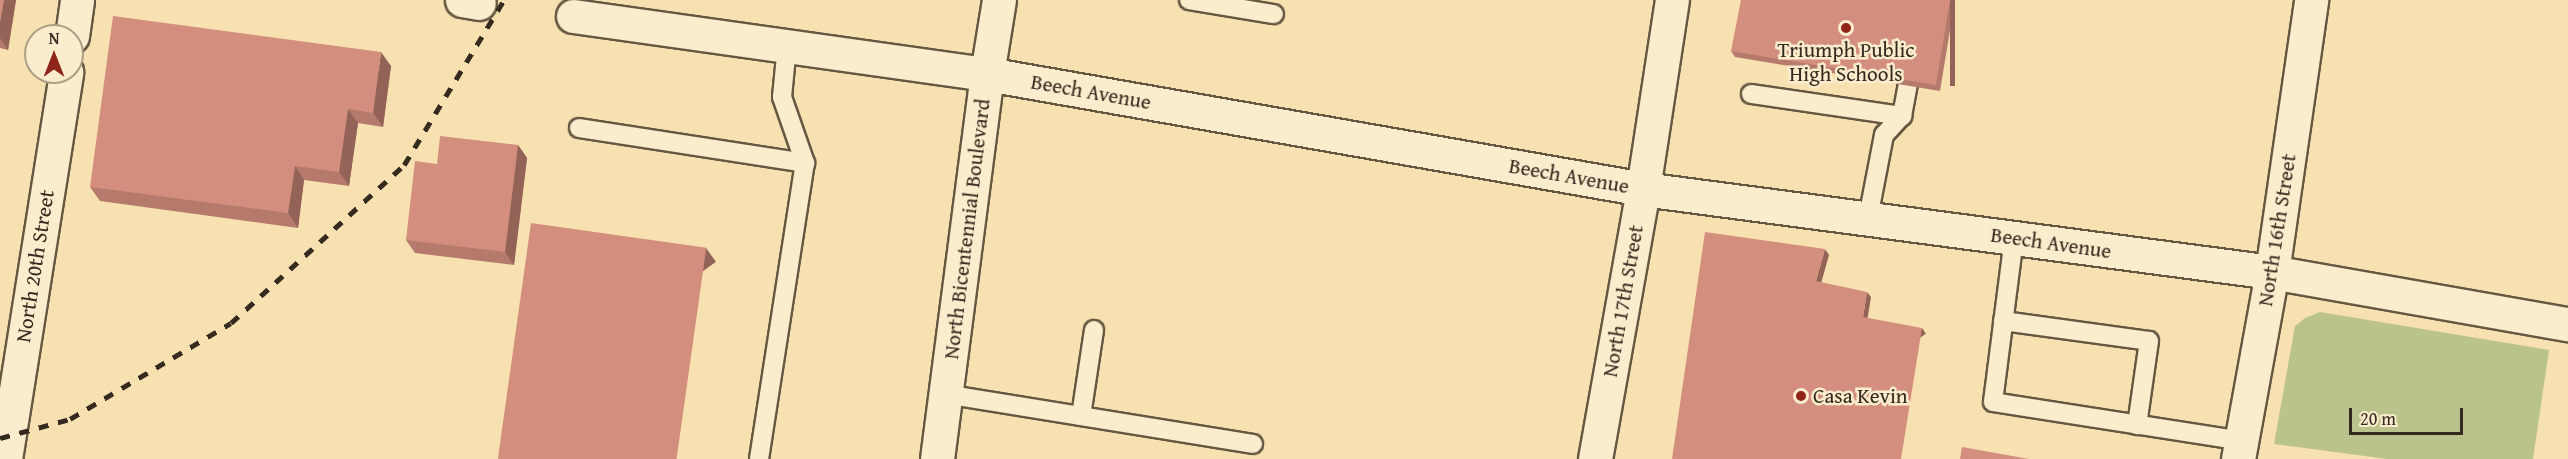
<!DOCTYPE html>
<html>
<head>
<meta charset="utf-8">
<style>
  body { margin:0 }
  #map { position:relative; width:2568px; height:459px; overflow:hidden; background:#f8e1b0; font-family:"Gentium Book Plus",serif }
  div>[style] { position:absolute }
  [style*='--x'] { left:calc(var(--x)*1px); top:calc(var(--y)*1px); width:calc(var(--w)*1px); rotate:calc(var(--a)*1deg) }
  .green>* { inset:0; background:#bbc38d }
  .roads { filter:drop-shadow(2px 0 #655843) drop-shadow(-2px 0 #655843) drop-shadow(0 2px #655843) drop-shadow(0 -2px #655843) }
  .service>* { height:18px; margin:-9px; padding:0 9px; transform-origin:9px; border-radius:9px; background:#faeccc }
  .minor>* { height:33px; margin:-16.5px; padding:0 16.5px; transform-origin:16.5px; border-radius:16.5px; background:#faeccc }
  .tertiary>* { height:33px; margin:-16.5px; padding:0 16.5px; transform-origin:16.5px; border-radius:16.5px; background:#faeccc }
  .secondary>* { height:33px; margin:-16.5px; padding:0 16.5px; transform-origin:16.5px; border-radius:16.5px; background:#faeccc }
  .rail>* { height:4.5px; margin-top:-2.25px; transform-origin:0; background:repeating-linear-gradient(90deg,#342a1f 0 10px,transparent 0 20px) }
  .wall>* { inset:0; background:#b57a6c }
  .shaded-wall>* { inset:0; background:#946358; transform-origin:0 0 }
  .building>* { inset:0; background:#d38e7d; transform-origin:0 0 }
  .dots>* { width:16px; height:16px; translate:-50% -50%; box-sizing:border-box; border:3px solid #faeccc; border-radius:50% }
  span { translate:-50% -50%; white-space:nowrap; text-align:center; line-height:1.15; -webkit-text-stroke:5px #faeccc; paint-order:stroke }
  .poi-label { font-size:21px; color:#342a1f }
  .left { translate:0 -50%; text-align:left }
  .street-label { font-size:21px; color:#342a1f }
  .north { position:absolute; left:24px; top:24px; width:60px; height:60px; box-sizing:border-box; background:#faeccc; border:2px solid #ab9e87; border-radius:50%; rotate:0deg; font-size:16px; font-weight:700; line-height:24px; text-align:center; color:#342a1f }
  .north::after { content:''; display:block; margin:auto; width:21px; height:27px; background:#8f2418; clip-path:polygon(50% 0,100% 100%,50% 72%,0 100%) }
  .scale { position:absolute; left:2349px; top:408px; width:114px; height:27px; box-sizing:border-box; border:3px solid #342a1f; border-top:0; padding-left:8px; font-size:18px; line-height:21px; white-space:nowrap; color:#342a1f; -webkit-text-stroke:4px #faeccc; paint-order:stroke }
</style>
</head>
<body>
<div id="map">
  <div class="green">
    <div style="clip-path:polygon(2320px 312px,2549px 350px,2533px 459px,2387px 459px,2274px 444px,2295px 326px,2305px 318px)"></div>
  </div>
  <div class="roads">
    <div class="service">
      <div style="--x:1189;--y:0;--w:86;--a:9.4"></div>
      <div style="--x:1751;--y:94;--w:153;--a:8.3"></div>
      <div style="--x:579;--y:128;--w:229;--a:8.8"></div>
      <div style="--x:1868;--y:218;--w:85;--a:-79.1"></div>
      <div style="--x:1884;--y:135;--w:26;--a:-47"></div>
      <div style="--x:1902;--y:116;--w:55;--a:-79.5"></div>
      <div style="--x:2014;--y:238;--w:165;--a:97.3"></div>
      <div style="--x:1993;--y:402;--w:251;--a:8.9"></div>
      <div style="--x:2003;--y:321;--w:147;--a:7.8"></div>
      <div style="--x:2149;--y:341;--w:85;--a:98.1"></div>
      <div style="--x:945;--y:394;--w:312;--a:9.2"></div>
      <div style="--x:1081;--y:416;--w:87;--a:-81.4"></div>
      <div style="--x:759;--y:459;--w:300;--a:-81.2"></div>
      <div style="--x:805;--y:163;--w:70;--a:-109.2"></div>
      <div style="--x:782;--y:97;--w:51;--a:-84.4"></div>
    </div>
    <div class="minor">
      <div style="--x:462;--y:0;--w:17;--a:10"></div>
      <div style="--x:573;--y:16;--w:418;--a:8"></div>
      <div style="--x:987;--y:74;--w:666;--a:9.94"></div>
      <div style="--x:1643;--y:189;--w:634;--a:7.52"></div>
      <div style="--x:2272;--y:272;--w:301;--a:10"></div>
      <div style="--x:72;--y:36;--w:36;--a:-82"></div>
      <div style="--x:5;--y:459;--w:392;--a:-81"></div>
      <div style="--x:1595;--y:459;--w:274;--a:-79.9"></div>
      <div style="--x:1643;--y:189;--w:191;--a:-81.3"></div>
    </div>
    <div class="tertiary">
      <div style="--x:2238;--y:459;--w:190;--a:-79.7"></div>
      <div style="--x:2272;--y:272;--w:275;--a:-81.8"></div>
    </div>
    <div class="secondary">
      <div style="--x:937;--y:459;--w:388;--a:-82.6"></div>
      <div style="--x:987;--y:74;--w:75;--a:-80.8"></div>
    </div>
  </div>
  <div class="rail">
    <div style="--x:0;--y:438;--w:73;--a:-15.2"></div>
    <div style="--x:70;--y:419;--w:187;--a:-30.8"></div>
    <div style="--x:231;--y:323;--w:234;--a:-42.4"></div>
    <div style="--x:404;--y:165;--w:193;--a:-58.8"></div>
  </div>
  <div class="wall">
    <div style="clip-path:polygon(0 0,16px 0,8px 50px,0 48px)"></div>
    <div style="clip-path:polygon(1955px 0,1940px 91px,1735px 57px,1731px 51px)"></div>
    <div style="clip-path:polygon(391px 66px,383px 127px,358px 123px,349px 186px,304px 180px,298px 228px,100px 201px,90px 187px)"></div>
    <div style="clip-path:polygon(518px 145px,527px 158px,514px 265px,415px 253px,406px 240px,437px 164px)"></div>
  </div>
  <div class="shaded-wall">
    <div style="clip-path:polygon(4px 0,16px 0,8px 50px,0 38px,0 23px)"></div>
    <div style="left:1950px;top:0;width:5px;height:86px"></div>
    <div style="clip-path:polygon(381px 52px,391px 66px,383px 127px,373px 113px)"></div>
    <div style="clip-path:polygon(348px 109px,358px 123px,349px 186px,339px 172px)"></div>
    <div style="clip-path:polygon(518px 145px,527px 158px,514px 265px,505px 252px)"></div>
    <div style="clip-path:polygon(295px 166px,304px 180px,298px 228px,288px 213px)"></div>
    <div style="left:706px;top:248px;width:17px;height:213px;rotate:54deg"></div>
    <div style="clip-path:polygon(1825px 249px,1829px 255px,1820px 287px,1816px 281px)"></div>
    <div style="clip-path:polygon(1867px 292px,1871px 297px,1867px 322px,1863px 317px)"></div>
    <div style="left:1922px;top:328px;width:7px;height:133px;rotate:56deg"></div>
  </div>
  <div class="building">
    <div style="clip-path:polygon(0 0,4px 0,0 23px)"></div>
    <div style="clip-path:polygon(1741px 0,1950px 0,1936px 85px,1731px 51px)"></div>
    <div style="clip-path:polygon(113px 16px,381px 52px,373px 113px,348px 109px,339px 172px,295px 166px,288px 213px,90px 187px)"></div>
    <div style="clip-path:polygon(440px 136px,518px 145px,505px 252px,406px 240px,415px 161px,437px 164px)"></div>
    <div style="left:531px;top:223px;width:177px;height:238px;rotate:8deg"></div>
    <div style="clip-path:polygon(1705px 232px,1825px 249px,1816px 281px,1867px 292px,1863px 317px,1922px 328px,1901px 459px,1672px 459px)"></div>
    <div style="clip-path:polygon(1962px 447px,2029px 459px,1960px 459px)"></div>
  </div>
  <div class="dots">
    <div style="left:1846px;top:28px;background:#8f2418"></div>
    <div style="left:1801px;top:396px;background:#8f2418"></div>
  </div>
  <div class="poi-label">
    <span style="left:1846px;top:62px">Triumph Public<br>High Schools</span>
    <span class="left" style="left:1813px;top:396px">Casa Kevin</span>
  </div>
  <div class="street-label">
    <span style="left:1091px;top:92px;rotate:10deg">Beech Avenue</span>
    <span style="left:1569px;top:176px;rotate:10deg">Beech Avenue</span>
    <span style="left:967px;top:229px;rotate:-83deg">North Bicentennial Boulevard</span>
    <span style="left:2277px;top:230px;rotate:-81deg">North 16th Street</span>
    <span style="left:2051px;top:243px;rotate:8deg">Beech Avenue</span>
    <span style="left:35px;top:266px;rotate:-81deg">North 20th Street</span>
    <span style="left:1623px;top:301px;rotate:-80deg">North 17th Street</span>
  </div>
  <div class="north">N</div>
  <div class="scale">20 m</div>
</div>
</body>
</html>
